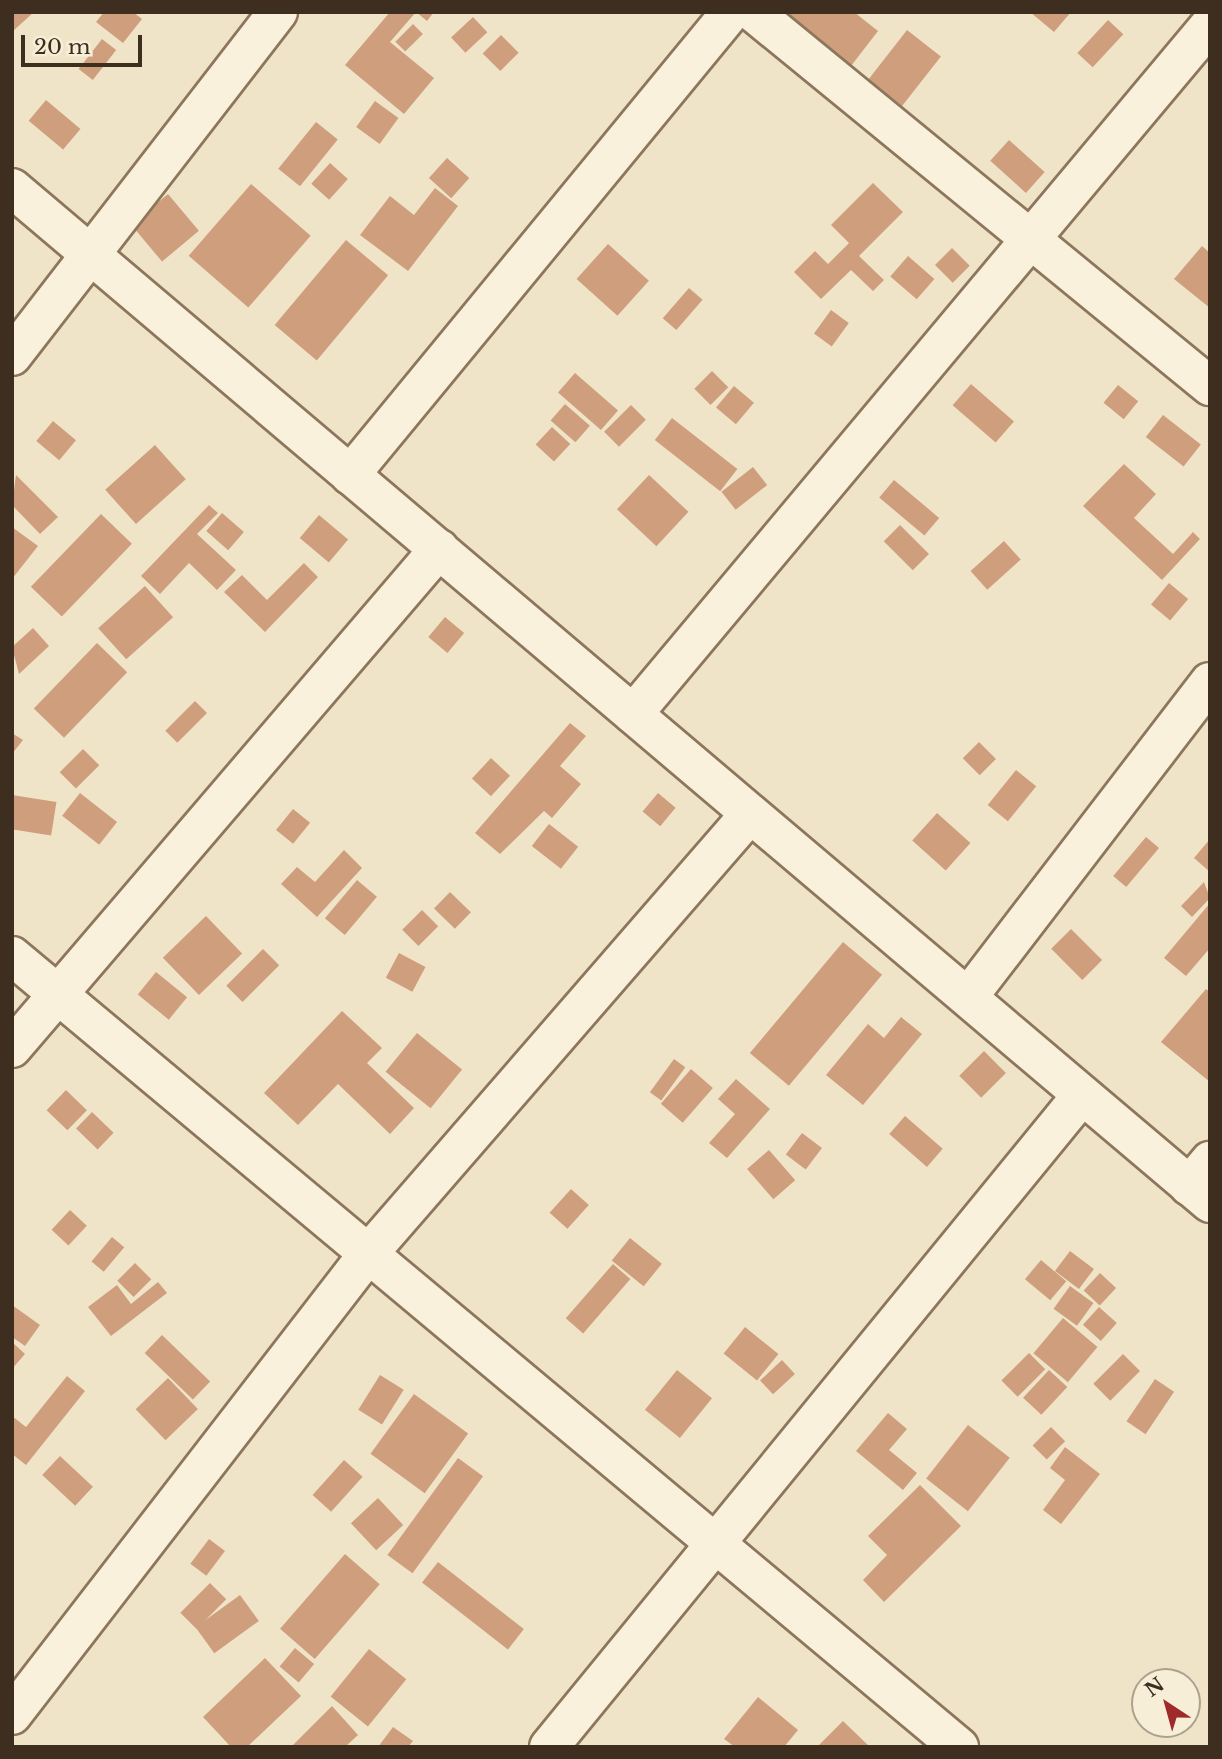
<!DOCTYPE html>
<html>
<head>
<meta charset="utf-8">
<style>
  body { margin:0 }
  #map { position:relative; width:1222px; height:1759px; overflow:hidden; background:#f0e4c8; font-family:"Libre Baskerville",serif }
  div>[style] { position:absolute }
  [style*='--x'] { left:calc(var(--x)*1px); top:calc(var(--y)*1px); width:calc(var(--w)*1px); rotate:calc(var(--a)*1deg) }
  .building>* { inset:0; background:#cf9f7d; transform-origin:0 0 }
  .roads { filter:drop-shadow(2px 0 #8d765c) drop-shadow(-2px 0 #8d765c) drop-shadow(0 2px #8d765c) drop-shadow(0 -2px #8d765c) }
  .minor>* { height:38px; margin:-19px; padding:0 19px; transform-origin:19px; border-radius:19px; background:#faf1dc }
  span { translate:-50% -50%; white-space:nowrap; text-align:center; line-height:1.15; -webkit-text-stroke:5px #f7eed8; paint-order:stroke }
  .frame { position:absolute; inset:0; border:14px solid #3d2e20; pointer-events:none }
  .north { position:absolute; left:1131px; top:1668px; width:70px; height:70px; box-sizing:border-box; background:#f7eed8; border:2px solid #ada18e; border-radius:50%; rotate:324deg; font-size:19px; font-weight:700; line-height:28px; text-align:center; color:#3d2e20 }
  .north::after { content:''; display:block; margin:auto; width:24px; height:32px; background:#9e2a2b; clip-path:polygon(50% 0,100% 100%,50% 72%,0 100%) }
  .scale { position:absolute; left:21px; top:35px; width:121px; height:32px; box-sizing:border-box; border:4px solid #3d2e20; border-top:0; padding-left:9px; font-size:21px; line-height:24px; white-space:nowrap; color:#3d2e20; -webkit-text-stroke:5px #f7eed8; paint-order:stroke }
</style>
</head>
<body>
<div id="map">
  <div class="building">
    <div style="clip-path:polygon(12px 12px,34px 12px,12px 32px)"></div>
    <div style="clip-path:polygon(104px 12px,133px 12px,142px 19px,123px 43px,96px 22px)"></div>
    <div style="clip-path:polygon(390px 12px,416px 12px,390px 42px,434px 78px,404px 114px,345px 65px)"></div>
    <div style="clip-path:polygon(416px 12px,434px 12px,427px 21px)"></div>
    <div style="clip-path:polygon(784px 12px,854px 12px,878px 31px,851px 66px)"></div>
    <div style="clip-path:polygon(1030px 12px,1071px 12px,1054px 32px)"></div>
    <div style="left:473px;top:17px;width:21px;height:30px;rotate:47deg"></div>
    <div style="left:1108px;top:20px;width:21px;height:45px;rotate:43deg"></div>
    <div style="left:413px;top:24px;width:14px;height:25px;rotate:45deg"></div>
    <div style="left:907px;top:30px;width:43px;height:63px;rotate:38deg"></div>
    <div style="left:501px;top:35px;width:25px;height:26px;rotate:45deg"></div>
    <div style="left:102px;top:39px;width:18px;height:38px;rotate:38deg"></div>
    <div style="left:46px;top:100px;width:45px;height:27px;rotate:40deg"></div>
    <div style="left:375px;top:101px;width:29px;height:32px;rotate:36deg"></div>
    <div style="left:316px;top:122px;width:28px;height:60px;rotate:39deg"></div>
    <div style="left:1009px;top:140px;width:48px;height:28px;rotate:42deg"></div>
    <div style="left:447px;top:158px;width:30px;height:27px;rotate:42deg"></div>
    <div style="left:330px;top:163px;width:24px;height:28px;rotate:42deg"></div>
    <div style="clip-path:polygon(873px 183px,903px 212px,859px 256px,884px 280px,873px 291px,851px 270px,821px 299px,794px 272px,815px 251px,828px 264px,849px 243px,831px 225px)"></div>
    <div style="left:251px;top:184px;width:79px;height:95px;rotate:41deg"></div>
    <div style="clip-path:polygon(435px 188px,458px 206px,408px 271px,360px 235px,390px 196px,414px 215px)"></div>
    <div style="left:168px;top:194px;width:48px;height:48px;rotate:50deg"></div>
    <div style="left:346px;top:240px;width:55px;height:111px;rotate:40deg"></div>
    <div style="left:608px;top:244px;width:55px;height:47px;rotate:42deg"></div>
    <div style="clip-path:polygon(1202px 246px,1210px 253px,1210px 308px,1174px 279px)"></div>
    <div style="left:952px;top:248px;width:25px;height:24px;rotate:45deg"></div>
    <div style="left:908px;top:256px;width:35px;height:27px;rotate:41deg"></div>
    <div style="left:689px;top:288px;width:18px;height:40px;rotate:41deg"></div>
    <div style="left:831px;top:310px;width:22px;height:29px;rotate:36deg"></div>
    <div style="left:712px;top:371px;width:23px;height:25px;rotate:45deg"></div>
    <div style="left:575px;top:373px;width:57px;height:26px;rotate:41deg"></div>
    <div style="left:971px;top:384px;width:57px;height:28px;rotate:41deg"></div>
    <div style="left:1118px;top:385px;width:26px;height:23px;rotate:39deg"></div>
    <div style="left:734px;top:386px;width:26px;height:28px;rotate:40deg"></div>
    <div style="left:565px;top:404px;width:33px;height:22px;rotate:41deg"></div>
    <div style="left:631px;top:405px;width:21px;height:38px;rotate:45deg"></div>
    <div style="left:1163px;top:415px;width:48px;height:28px;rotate:38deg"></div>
    <div style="left:672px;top:418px;width:83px;height:28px;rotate:38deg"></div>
    <div style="left:53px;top:421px;width:30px;height:26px;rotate:40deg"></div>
    <div style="left:552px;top:427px;width:25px;height:24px;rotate:43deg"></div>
    <div style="left:155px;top:445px;width:46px;height:67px;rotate:48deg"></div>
    <div style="clip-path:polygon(1124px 464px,1156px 494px,1134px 518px,1173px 554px,1193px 532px,1200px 539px,1162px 580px,1083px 506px)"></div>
    <div style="left:753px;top:467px;width:23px;height:40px;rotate:52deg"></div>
    <div style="clip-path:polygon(16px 475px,58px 517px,40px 534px,12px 505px)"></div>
    <div style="left:649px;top:475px;width:54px;height:47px;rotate:43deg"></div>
    <div style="left:894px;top:480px;width:59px;height:23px;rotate:40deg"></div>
    <div style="clip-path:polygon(209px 505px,218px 513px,197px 534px,236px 570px,217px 590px,189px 563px,160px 594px,141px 576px)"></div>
    <div style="left:222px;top:513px;width:29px;height:24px;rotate:41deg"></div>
    <div style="left:101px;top:514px;width:43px;height:101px;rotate:44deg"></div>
    <div style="left:319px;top:515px;width:38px;height:30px;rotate:40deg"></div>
    <div style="left:900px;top:525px;width:41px;height:23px;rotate:45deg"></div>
    <div style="clip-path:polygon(12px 527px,38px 546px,12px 579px)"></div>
    <div style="left:1004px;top:541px;width:25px;height:45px;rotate:48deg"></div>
    <div style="clip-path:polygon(304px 563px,318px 577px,265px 632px,224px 592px,242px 575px,267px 600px)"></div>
    <div style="left:1169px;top:583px;width:25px;height:28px;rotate:40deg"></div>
    <div style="left:145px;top:586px;width:42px;height:63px;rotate:48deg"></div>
    <div style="left:445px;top:617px;width:25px;height:26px;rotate:40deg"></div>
    <div style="clip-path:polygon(33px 628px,49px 646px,19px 674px,12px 647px)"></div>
    <div style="left:97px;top:643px;width:42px;height:91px;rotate:44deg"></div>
    <div style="left:195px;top:701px;width:17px;height:42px;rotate:45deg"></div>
    <div style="clip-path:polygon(570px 723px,586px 736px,560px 766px,581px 784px,552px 818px,544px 811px,500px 854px,475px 833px)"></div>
    <div style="clip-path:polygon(12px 733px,23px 740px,12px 754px)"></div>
    <div style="left:979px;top:742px;width:24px;height:23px;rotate:45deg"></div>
    <div style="left:83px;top:749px;width:23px;height:33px;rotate:45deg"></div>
    <div style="left:491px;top:758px;width:26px;height:28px;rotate:43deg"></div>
    <div style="left:1016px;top:770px;width:26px;height:45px;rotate:39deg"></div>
    <div style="left:80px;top:793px;width:47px;height:29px;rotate:38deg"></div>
    <div style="left:658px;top:793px;width:23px;height:24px;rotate:40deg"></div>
    <div style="left:12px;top:795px;width:45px;height:34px;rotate:9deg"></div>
    <div style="left:293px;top:809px;width:22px;height:27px;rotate:39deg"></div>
    <div style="left:937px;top:813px;width:45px;height:37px;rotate:42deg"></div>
    <div style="left:549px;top:824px;width:37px;height:28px;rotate:38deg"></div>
    <div style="left:1146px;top:837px;width:17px;height:51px;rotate:40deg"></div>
    <div style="clip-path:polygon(1210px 839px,1210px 872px,1194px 858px)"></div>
    <div style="clip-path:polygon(344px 850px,362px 868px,317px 917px,281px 884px,297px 867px,315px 882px)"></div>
    <div style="left:357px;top:880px;width:26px;height:50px;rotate:40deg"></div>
    <div style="clip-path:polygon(1204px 882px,1210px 898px,1192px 917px,1181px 906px)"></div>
    <div style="left:450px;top:892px;width:29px;height:23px;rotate:44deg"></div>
    <div style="clip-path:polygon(1210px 903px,1210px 948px,1186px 976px,1164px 958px)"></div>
    <div style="left:422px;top:910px;width:23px;height:28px;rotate:45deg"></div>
    <div style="left:206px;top:916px;width:52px;height:60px;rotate:46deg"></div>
    <div style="left:1071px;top:929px;width:44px;height:28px;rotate:45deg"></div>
    <div style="left:843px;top:942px;width:51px;height:145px;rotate:40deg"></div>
    <div style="left:263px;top:949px;width:23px;height:52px;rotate:45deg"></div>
    <div style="left:399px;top:953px;width:30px;height:28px;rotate:28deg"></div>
    <div style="left:156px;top:972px;width:40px;height:29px;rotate:39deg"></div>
    <div style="clip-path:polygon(1206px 989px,1210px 992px,1210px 1082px,1161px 1042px)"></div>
    <div style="clip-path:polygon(342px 1011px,382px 1048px,367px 1063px,414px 1108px,390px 1134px,338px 1084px,298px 1125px,264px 1093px)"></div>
    <div style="clip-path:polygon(901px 1017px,922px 1034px,863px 1105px,826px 1075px,868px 1024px,884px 1038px)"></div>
    <div style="left:417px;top:1033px;width:58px;height:50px;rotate:39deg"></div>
    <div style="left:984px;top:1051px;width:31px;height:35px;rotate:45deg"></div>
    <div style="left:674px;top:1059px;width:14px;height:41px;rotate:36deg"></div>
    <div style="left:691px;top:1069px;width:29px;height:46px;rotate:41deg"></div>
    <div style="clip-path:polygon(736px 1079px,770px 1109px,727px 1158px,709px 1143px,735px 1114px,718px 1099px)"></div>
    <div style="left:66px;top:1090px;width:29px;height:28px;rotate:44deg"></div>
    <div style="left:92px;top:1112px;width:30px;height:23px;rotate:44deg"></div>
    <div style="left:905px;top:1116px;width:50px;height:24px;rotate:41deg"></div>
    <div style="left:802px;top:1133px;width:25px;height:27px;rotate:37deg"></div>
    <div style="left:769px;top:1150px;width:40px;height:29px;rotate:49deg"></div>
    <div style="left:571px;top:1189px;width:24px;height:32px;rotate:42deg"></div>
    <div style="left:70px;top:1210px;width:23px;height:27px;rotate:43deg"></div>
    <div style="left:112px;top:1237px;width:16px;height:32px;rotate:40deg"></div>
    <div style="left:630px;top:1238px;width:41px;height:29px;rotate:39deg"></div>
    <div style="left:1070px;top:1251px;width:30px;height:25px;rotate:37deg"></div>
    <div style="left:1041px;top:1260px;width:33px;height:25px;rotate:40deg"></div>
    <div style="left:135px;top:1263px;width:23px;height:25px;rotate:45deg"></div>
    <div style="left:613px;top:1264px;width:23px;height:72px;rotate:41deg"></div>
    <div style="left:1100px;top:1273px;width:22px;height:24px;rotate:43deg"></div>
    <div style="clip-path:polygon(158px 1282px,167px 1293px,111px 1336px,88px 1307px,117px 1285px,131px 1304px)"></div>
    <div style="left:1070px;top:1286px;width:29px;height:28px;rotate:36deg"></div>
    <div style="clip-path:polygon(12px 1305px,40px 1325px,25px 1346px,12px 1337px)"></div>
    <div style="left:1099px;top:1307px;width:24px;height:24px;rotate:42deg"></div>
    <div style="left:1063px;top:1318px;width:45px;height:46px;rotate:40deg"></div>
    <div style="left:745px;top:1327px;width:43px;height:34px;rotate:39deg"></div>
    <div style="left:162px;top:1335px;width:67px;height:25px;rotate:44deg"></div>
    <div style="clip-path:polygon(12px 1342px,25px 1354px,12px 1369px)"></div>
    <div style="left:1029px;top:1353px;width:23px;height:39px;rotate:45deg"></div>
    <div style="left:1123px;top:1354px;width:24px;height:42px;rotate:45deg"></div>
    <div style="left:782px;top:1360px;width:19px;height:30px;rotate:47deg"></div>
    <div style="left:677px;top:1370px;width:45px;height:51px;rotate:39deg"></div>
    <div style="left:1049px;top:1370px;width:25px;height:38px;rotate:43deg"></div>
    <div style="left:380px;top:1375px;width:28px;height:41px;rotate:32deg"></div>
    <div style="clip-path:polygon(67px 1376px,85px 1391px,26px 1465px,12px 1454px,12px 1416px,26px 1427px)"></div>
    <div style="left:168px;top:1378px;width:43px;height:45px;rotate:46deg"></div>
    <div style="left:1155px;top:1379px;width:23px;height:51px;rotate:34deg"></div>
    <div style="left:414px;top:1394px;width:67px;height:74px;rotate:36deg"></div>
    <div style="clip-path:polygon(888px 1413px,907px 1429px,889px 1450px,917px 1473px,903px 1490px,856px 1451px)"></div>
    <div style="left:968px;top:1425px;width:53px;height:68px;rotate:38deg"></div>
    <div style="left:1051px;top:1427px;width:20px;height:26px;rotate:45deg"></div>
    <div style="clip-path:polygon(1065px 1447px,1100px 1474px,1061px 1524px,1043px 1510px,1065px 1480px,1050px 1468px)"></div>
    <div style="left:60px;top:1456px;width:45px;height:26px;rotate:43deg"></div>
    <div style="left:458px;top:1458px;width:31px;height:120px;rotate:36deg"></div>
    <div style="left:344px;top:1460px;width:25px;height:47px;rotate:42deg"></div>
    <div style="clip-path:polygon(920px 1485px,961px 1526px,884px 1602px,863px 1580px,887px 1555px,868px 1536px)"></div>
    <div style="left:378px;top:1498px;width:37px;height:37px;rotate:47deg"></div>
    <div style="left:209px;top:1539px;width:20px;height:31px;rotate:37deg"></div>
    <div style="left:345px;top:1554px;width:46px;height:99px;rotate:41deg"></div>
    <div style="left:438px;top:1562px;width:109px;height:26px;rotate:38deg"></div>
    <div style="left:210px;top:1583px;width:23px;height:42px;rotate:45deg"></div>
    <div style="left:240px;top:1595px;width:32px;height:55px;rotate:54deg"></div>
    <div style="left:295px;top:1648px;width:25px;height:24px;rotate:40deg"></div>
    <div style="left:369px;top:1649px;width:48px;height:61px;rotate:39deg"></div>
    <div style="clip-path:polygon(265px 1658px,301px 1696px,247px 1747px,231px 1747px,203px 1717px)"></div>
    <div style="clip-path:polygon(758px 1697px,798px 1730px,784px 1747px,735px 1747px,724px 1739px)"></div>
    <div style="clip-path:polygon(332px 1706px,358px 1735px,345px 1747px,291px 1747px)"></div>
    <div style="clip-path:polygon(843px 1721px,870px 1747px,817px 1747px)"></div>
    <div style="clip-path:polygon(393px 1727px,413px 1741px,408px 1747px,378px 1747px)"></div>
  </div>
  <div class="roads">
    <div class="minor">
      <div style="--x:753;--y:12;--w:591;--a:39.3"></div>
      <div style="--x:12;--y:188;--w:1570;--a:40.27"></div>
      <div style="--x:12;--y:356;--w:435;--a:-52.3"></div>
      <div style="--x:350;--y:475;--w:600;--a:-50.55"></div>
      <div style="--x:633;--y:714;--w:899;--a:-50.06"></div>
      <div style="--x:12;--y:956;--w:1234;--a:39.87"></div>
      <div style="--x:968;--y:997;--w:397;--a:-52.5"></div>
      <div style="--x:12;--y:1048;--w:657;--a:-49.45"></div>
      <div style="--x:1189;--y:1186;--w:33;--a:-50"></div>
      <div style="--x:12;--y:1715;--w:582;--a:-52.32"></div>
      <div style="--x:368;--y:1254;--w:583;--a:-49.04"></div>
      <div style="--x:549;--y:1747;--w:842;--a:-50.73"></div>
    </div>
  </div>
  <div class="frame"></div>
  <div class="north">N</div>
  <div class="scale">20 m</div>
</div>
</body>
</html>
